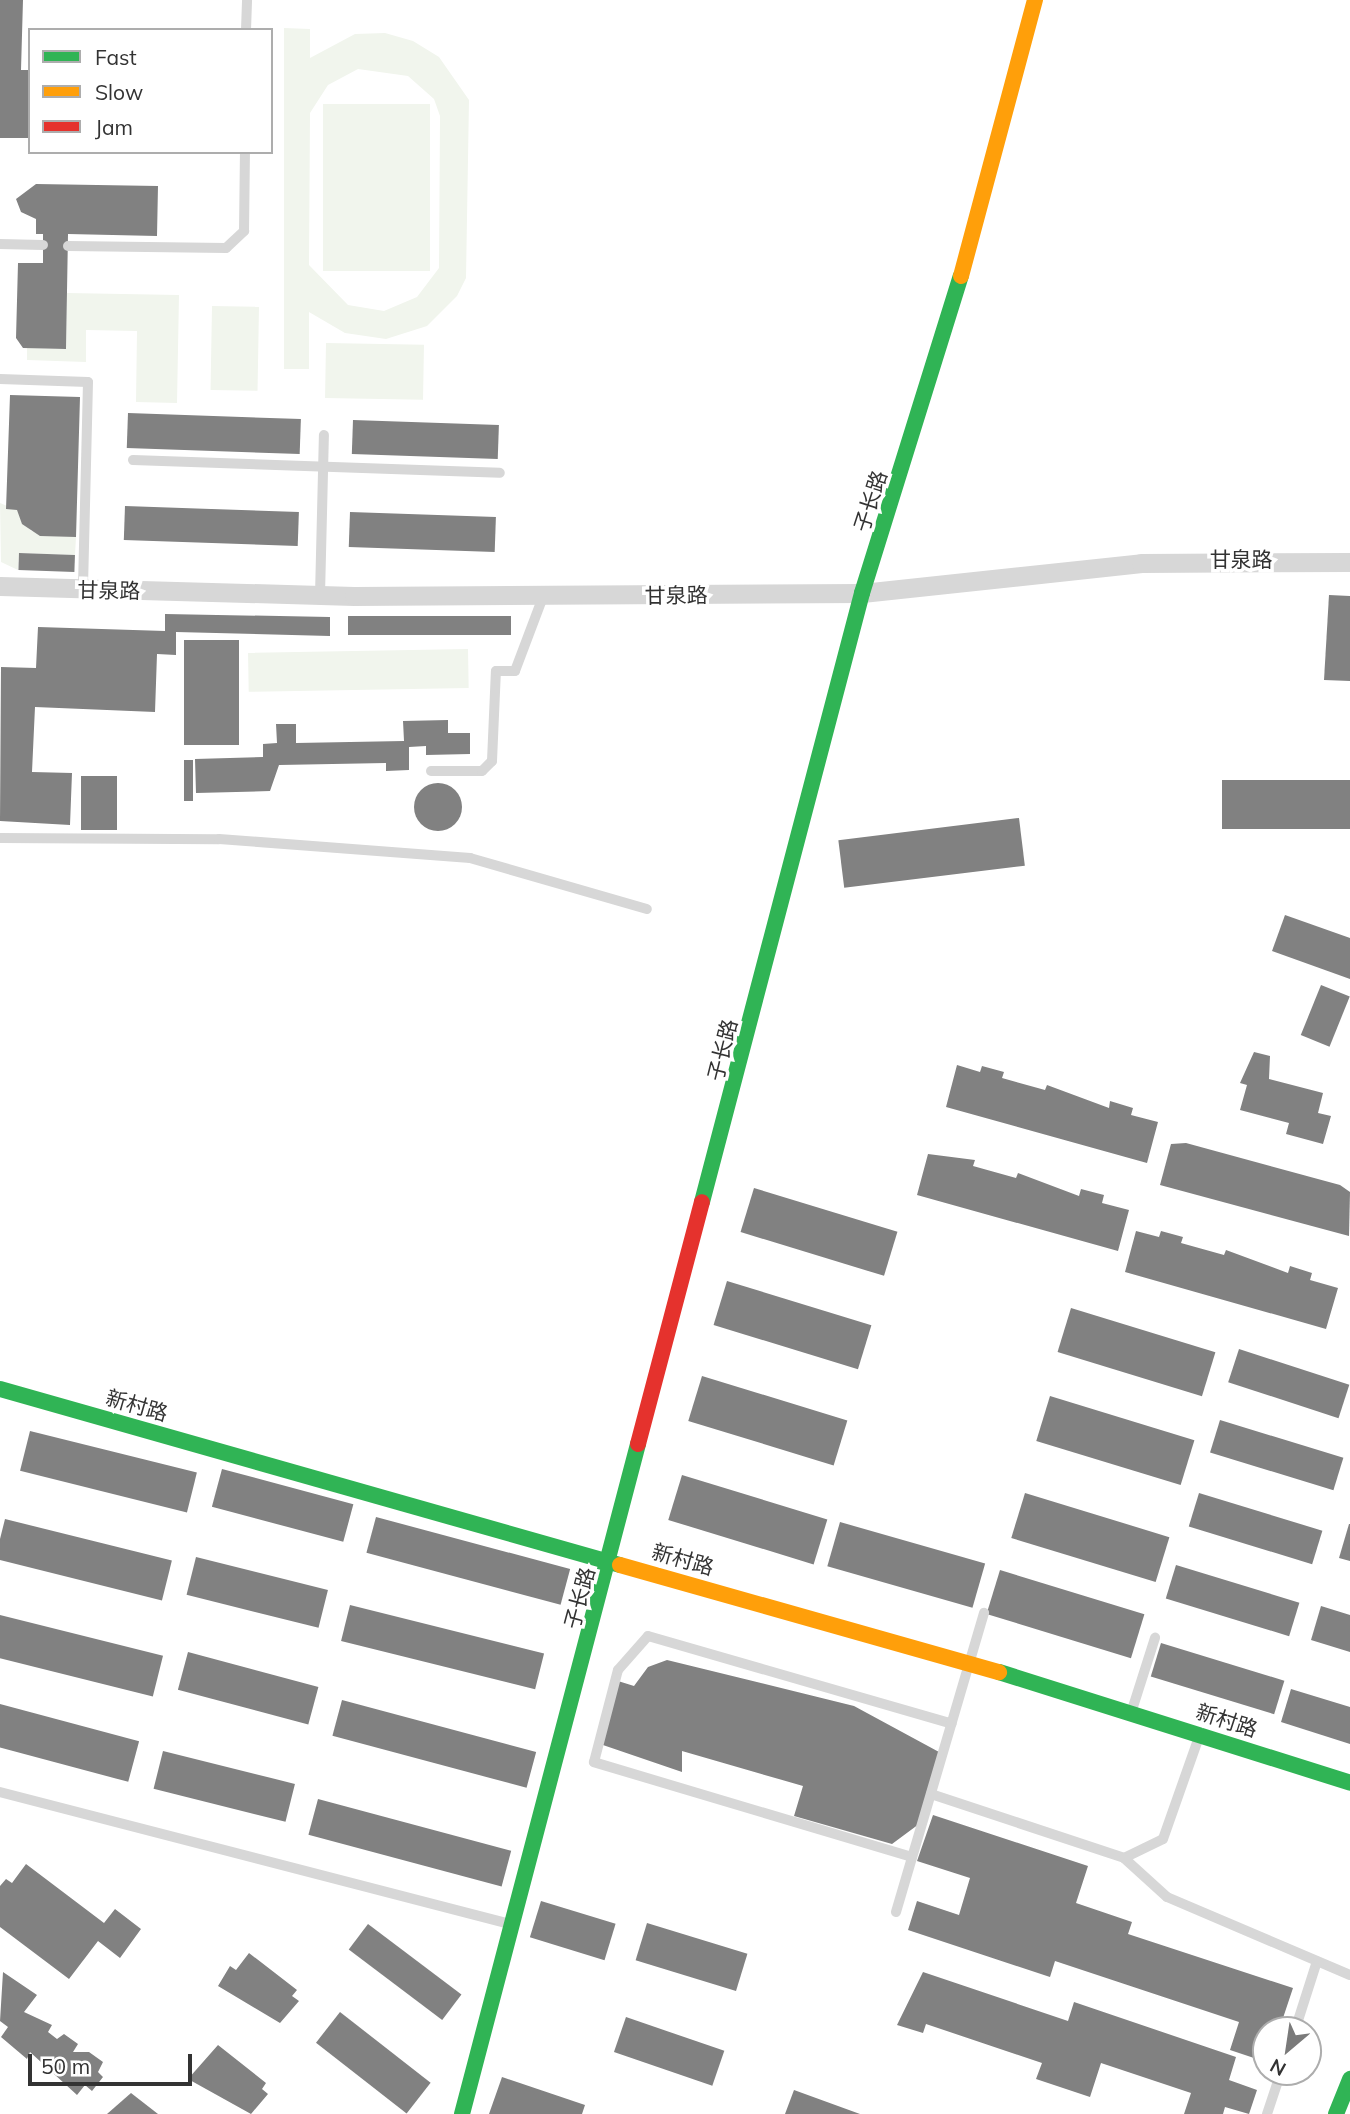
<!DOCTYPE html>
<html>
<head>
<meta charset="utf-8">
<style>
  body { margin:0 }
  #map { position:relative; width:1350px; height:2114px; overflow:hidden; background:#fff; font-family:Mulish,"Noto Sans SC",sans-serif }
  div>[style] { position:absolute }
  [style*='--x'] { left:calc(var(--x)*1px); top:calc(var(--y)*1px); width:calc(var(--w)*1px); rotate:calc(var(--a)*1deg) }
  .green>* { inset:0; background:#f1f5ed; transform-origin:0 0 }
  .building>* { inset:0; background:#818181; transform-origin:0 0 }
  .round { border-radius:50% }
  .lane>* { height:10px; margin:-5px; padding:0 5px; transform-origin:5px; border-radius:5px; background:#d7d7d7 }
  .street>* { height:19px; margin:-9.5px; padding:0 9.5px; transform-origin:9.5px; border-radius:9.5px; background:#d7d7d7 }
  .fast>* { height:16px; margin:-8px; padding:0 8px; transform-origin:8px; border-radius:8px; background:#30b455 }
  .slow>* { height:16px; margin:-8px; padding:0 8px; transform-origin:8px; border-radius:8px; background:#ff9f0a }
  .jam>* { height:16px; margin:-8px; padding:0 8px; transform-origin:8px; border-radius:8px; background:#e5322d }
  span { translate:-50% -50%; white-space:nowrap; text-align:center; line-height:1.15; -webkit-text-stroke:7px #fff; paint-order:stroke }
  .street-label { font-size:21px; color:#333 }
  .legend { position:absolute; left:28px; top:28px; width:245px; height:126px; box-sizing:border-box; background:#fff; border:2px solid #adadad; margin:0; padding:9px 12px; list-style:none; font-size:21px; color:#333 }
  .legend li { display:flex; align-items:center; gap:14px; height:35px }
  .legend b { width:35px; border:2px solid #adadad }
  .north { position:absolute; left:1252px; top:2016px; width:70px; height:70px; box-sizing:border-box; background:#fff; border:2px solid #adadad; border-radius:50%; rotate:209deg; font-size:19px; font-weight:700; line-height:28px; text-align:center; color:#333 }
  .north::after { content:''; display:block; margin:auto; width:24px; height:32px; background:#7a7a7a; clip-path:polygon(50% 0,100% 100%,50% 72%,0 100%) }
  .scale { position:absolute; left:28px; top:2054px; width:164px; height:32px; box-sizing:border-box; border:4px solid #333; border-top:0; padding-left:9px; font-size:21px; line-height:24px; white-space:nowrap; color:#333; -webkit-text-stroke:5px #fff; paint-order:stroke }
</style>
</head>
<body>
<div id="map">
  <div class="green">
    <div style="clip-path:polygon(evenodd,284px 28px,310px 29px,310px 58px,355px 34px,385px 33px,413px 41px,439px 57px,469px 100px,466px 278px,457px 296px,427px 326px,386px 339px,345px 333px,309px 312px,309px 369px,284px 369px,284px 28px,358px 69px,408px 76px,434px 99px,440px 116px,439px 268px,417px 297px,384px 311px,348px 305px,309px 265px,310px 113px,328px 85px,358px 69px)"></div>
    <div style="left:323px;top:104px;width:107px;height:167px"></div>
    <div style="clip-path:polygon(67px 293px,179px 295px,177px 403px,136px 402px,137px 331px,86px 330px,86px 362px,27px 360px,27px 348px,66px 349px)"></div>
    <div style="left:212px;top:306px;width:47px;height:84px;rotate:1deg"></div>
    <div style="left:326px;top:343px;width:98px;height:55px;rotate:1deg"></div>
    <div style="clip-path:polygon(0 503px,17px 510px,31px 531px,76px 537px,75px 555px,19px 553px,18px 570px,1px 562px)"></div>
    <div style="left:468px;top:649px;width:39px;height:220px;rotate:89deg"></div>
  </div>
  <div class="building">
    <div style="clip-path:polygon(0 0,23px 0,21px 70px,30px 70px,30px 138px,0 138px)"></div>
    <div style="clip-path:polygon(36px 184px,158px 186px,157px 236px,68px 234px,66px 349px,23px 348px,16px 338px,18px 263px,43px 263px,43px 234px,36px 234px,36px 219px,21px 212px,16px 199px)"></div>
    <div style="clip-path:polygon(10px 395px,80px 397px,76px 537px,40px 536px,22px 524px,17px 510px,6px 509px)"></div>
    <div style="left:128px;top:413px;width:173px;height:35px;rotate:2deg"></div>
    <div style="left:353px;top:420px;width:146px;height:34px;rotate:2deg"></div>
    <div style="left:125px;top:506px;width:174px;height:34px;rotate:2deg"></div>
    <div style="left:350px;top:512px;width:146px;height:35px;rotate:2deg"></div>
    <div style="left:19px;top:553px;width:56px;height:17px;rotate:2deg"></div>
    <div style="clip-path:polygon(1329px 595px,1350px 596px,1350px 681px,1324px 680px)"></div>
    <div style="clip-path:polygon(165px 614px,330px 617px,330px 636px,176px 632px,176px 655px,157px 654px,155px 712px,35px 707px,32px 772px,72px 773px,70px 825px,0 821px,1px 667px,36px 668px,38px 627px,165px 631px)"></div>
    <div style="left:511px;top:616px;width:19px;height:163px;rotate:90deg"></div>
    <div style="left:184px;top:640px;width:55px;height:105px"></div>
    <div style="clip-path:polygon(448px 720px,448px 733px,470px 733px,470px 754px,426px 755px,426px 746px,409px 747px,409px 770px,386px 771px,386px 763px,279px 765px,270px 791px,196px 793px,195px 759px,263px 757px,263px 744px,277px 743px,276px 724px,296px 724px,296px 743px,404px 741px,403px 721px)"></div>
    <div style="left:184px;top:760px;width:9px;height:41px"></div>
    <div style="left:81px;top:776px;width:36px;height:54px"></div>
    <div style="left:1350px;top:780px;width:49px;height:128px;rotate:90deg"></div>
    <div class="round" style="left:414px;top:783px;width:48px;height:48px"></div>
    <div style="left:1019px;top:818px;width:48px;height:182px;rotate:83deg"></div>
    <div style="clip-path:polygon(1285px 915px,1350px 938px,1350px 979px,1272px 951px)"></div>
    <div style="left:1321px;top:985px;width:31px;height:54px;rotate:22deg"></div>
    <div style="clip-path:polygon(1254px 1052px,1270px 1056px,1269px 1079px,1323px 1093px,1318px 1113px,1331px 1116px,1323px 1144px,1286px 1134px,1289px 1123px,1240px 1110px,1247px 1085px,1240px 1083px)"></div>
    <div style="clip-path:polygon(957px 1065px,980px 1072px,982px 1066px,1004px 1072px,1002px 1078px,1045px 1090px,1047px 1085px,1109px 1108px,1110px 1101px,1133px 1108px,1131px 1115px,1158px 1122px,1147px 1163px,946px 1107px)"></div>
    <div style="clip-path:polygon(1186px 1143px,1340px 1185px,1350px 1192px,1349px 1236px,1160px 1185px,1171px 1144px)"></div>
    <div style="clip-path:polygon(928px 1154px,975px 1160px,973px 1166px,1016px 1178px,1018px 1173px,1079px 1196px,1081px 1189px,1104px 1195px,1102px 1203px,1129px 1210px,1118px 1251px,917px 1195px)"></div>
    <div style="left:754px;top:1188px;width:150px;height:46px;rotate:17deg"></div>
    <div style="clip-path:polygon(1136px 1231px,1159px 1237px,1161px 1231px,1183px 1237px,1181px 1243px,1224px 1255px,1226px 1250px,1288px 1273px,1290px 1266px,1312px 1273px,1310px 1280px,1338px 1288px,1326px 1329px,1125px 1272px)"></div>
    <div style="left:727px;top:1281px;width:151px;height:46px;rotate:17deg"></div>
    <div style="left:1071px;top:1308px;width:151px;height:46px;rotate:17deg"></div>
    <div style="left:1239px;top:1349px;width:116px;height:35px;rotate:18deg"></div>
    <div style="left:702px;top:1376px;width:152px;height:47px;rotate:17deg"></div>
    <div style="left:1050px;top:1396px;width:151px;height:47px;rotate:17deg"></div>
    <div style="left:1220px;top:1420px;width:129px;height:34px;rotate:17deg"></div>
    <div style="left:30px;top:1431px;width:172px;height:41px;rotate:14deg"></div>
    <div style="left:222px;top:1469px;width:136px;height:39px;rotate:15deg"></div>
    <div style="left:682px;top:1475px;width:152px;height:47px;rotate:17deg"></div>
    <div style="left:1025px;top:1493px;width:151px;height:47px;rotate:17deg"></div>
    <div style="left:1199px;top:1493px;width:129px;height:35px;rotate:17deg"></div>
    <div style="left:376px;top:1517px;width:201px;height:37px;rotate:15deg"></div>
    <div style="left:5px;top:1519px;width:172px;height:41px;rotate:14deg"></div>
    <div style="left:840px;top:1522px;width:151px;height:46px;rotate:16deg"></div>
    <div style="clip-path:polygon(1349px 1524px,1350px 1524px,1350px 1561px,1339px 1558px)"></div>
    <div style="left:196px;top:1557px;width:136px;height:39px;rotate:14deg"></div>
    <div style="left:1176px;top:1565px;width:129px;height:35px;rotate:17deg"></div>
    <div style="left:1000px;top:1570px;width:151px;height:46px;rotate:17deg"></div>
    <div style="left:350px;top:1605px;width:200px;height:37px;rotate:14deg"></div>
    <div style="clip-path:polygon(1321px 1606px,1350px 1615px,1350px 1652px,1311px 1640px)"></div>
    <div style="left:0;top:1615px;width:168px;height:42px;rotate:14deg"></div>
    <div style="left:1161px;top:1643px;width:129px;height:35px;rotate:17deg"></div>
    <div style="left:188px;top:1652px;width:135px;height:39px;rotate:15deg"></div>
    <div style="clip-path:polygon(667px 1660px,854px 1706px,939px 1752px,919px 1824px,892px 1844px,794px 1816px,803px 1786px,682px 1751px,682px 1772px,600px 1744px,618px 1681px,634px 1686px,648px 1667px)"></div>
    <div style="clip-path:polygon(1291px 1689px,1350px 1707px,1350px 1744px,1281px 1722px)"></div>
    <div style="left:342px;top:1700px;width:201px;height:37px;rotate:15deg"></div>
    <div style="left:0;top:1704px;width:144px;height:42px;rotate:15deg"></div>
    <div style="left:163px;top:1751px;width:136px;height:39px;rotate:14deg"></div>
    <div style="left:318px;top:1799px;width:200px;height:37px;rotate:15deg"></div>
    <div style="clip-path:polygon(933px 1815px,1088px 1866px,1076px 1903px,1132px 1922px,1128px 1934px,1293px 1988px,1279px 2030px,1266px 2030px,1266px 2062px,1230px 2050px,1239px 2022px,1055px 1961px,1050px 1977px,908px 1930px,917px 1901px,959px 1915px,970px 1878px,917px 1861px)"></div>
    <div style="clip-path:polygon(26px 1864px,104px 1923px,115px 1909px,141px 1929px,120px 1958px,98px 1941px,69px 1979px,0 1927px,0 1886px,6px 1879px,12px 1883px)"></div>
    <div style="left:541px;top:1901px;width:78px;height:38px;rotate:17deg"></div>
    <div style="left:647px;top:1923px;width:105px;height:39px;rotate:17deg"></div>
    <div style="left:368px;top:1924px;width:117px;height:32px;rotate:37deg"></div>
    <div style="clip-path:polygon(249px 1953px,297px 1990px,292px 1996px,299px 2001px,280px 2023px,218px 1986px,230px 1966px,236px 1970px)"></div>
    <div style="clip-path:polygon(3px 1972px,37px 1995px,24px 2012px,52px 2025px,48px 2032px,57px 2039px,64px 2034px,78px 2044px,73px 2052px,89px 2052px,103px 2062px,98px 2072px,103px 2077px,92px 2091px,85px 2085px,77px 2095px,30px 2052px,27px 2059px,1px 2037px,8px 2027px,0 2021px)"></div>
    <div style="clip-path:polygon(923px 1972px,1068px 2021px,1074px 2002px,1236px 2057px,1229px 2080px,1257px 2090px,1249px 2114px,1225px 2107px,1223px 2114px,1184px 2114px,1191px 2093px,1101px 2063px,1090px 2097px,1036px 2079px,1042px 2063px,926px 2024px,923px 2033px,897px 2025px)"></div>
    <div style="left:340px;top:2012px;width:115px;height:39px;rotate:38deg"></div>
    <div style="left:626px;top:2017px;width:104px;height:37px;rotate:19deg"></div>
    <div style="clip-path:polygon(218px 2045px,266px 2083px,262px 2089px,268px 2094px,251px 2114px,188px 2079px)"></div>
    <div style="clip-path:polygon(502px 2077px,585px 2105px,582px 2114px,489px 2114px)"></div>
    <div style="clip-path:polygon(794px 2090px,860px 2114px,785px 2114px)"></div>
    <div style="clip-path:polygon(131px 2093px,158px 2114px,107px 2114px)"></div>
  </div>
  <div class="lane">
    <div style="--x:246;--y:30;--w:30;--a:-88"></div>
    <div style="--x:0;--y:244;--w:43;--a:1.3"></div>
    <div style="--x:68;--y:246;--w:158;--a:0.7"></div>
    <div style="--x:226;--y:248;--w:25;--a:-43"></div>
    <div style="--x:244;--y:231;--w:79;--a:-89.3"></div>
    <div style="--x:0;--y:379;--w:88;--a:2"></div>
    <div style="--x:88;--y:382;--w:207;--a:91.4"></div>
    <div style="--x:133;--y:460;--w:367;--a:2"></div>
    <div style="--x:320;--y:595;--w:160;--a:-88.6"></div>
    <div style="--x:431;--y:771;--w:51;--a:0"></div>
    <div style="--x:482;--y:771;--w:14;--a:-45"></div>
    <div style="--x:492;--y:761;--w:90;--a:-87.5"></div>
    <div style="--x:496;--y:671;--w:19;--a:0"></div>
    <div style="--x:515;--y:671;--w:79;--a:-69.3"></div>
    <div style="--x:0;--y:838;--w:219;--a:0.3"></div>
    <div style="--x:219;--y:839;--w:252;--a:4.3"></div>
    <div style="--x:470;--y:858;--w:184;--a:16.1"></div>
    <div style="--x:1132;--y:1710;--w:76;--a:-72.3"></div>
    <div style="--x:0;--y:1792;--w:527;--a:14.51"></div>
    <div style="--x:931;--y:1794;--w:203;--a:18.3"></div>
    <div style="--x:1124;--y:1858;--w:43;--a:-26"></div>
    <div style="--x:1163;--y:1839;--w:111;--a:-70.6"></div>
    <div style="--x:912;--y:1857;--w:332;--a:-163.4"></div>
    <div style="--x:594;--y:1762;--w:95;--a:-75.4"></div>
    <div style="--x:618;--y:1670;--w:45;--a:-48.6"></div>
    <div style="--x:648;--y:1636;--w:316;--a:16.1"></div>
    <div style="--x:1124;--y:1858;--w:58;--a:42.2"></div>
    <div style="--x:1167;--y:1897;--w:199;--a:23.1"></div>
    <div style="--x:896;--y:1912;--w:312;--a:-73.6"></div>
    <div style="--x:1295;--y:2030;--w:72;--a:-72.3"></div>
    <div style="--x:1267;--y:2114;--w:44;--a:-71.6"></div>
  </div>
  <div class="street">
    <div style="--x:0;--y:586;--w:354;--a:1.6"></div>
    <div style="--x:354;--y:596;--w:508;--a:-0.34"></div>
    <div style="--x:862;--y:593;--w:281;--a:-6.1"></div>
    <div style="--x:1141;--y:563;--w:209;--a:-0.3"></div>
  </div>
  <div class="fast">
    <div style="--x:702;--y:1202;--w:630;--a:-75.28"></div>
    <div style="--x:862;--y:593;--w:332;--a:-72.7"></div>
    <div style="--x:0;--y:1389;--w:644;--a:15.85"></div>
    <div style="--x:999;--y:1672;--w:368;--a:17.5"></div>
    <div style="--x:462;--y:2114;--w:693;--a:-75.28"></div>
    <div style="--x:1336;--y:2114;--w:38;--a:-68"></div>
  </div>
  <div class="slow">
    <div style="--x:961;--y:276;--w:286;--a:-75"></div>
    <div style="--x:620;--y:1565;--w:394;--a:15.8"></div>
  </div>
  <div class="jam">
    <div style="--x:638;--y:1444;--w:250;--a:-75.2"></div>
  </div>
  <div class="street-label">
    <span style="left:870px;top:501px;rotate:-72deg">子长路</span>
    <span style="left:1241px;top:559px">甘泉路</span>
    <span style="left:109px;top:590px;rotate:1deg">甘泉路</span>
    <span style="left:676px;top:595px;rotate:-1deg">甘泉路</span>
    <span style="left:722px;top:1050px;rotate:-76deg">子长路</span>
    <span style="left:137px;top:1405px;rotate:16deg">新村路</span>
    <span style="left:683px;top:1559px;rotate:16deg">新村路</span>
    <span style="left:579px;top:1598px;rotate:-75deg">子长路</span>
    <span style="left:1227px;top:1720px;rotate:18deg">新村路</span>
  </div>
  <ul class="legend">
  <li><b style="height:9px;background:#30b455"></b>Fast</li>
  <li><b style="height:9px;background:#ff9f0a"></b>Slow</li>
  <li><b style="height:9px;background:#e5322d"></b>Jam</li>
  </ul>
  <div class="north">N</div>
  <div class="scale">50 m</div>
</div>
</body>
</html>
